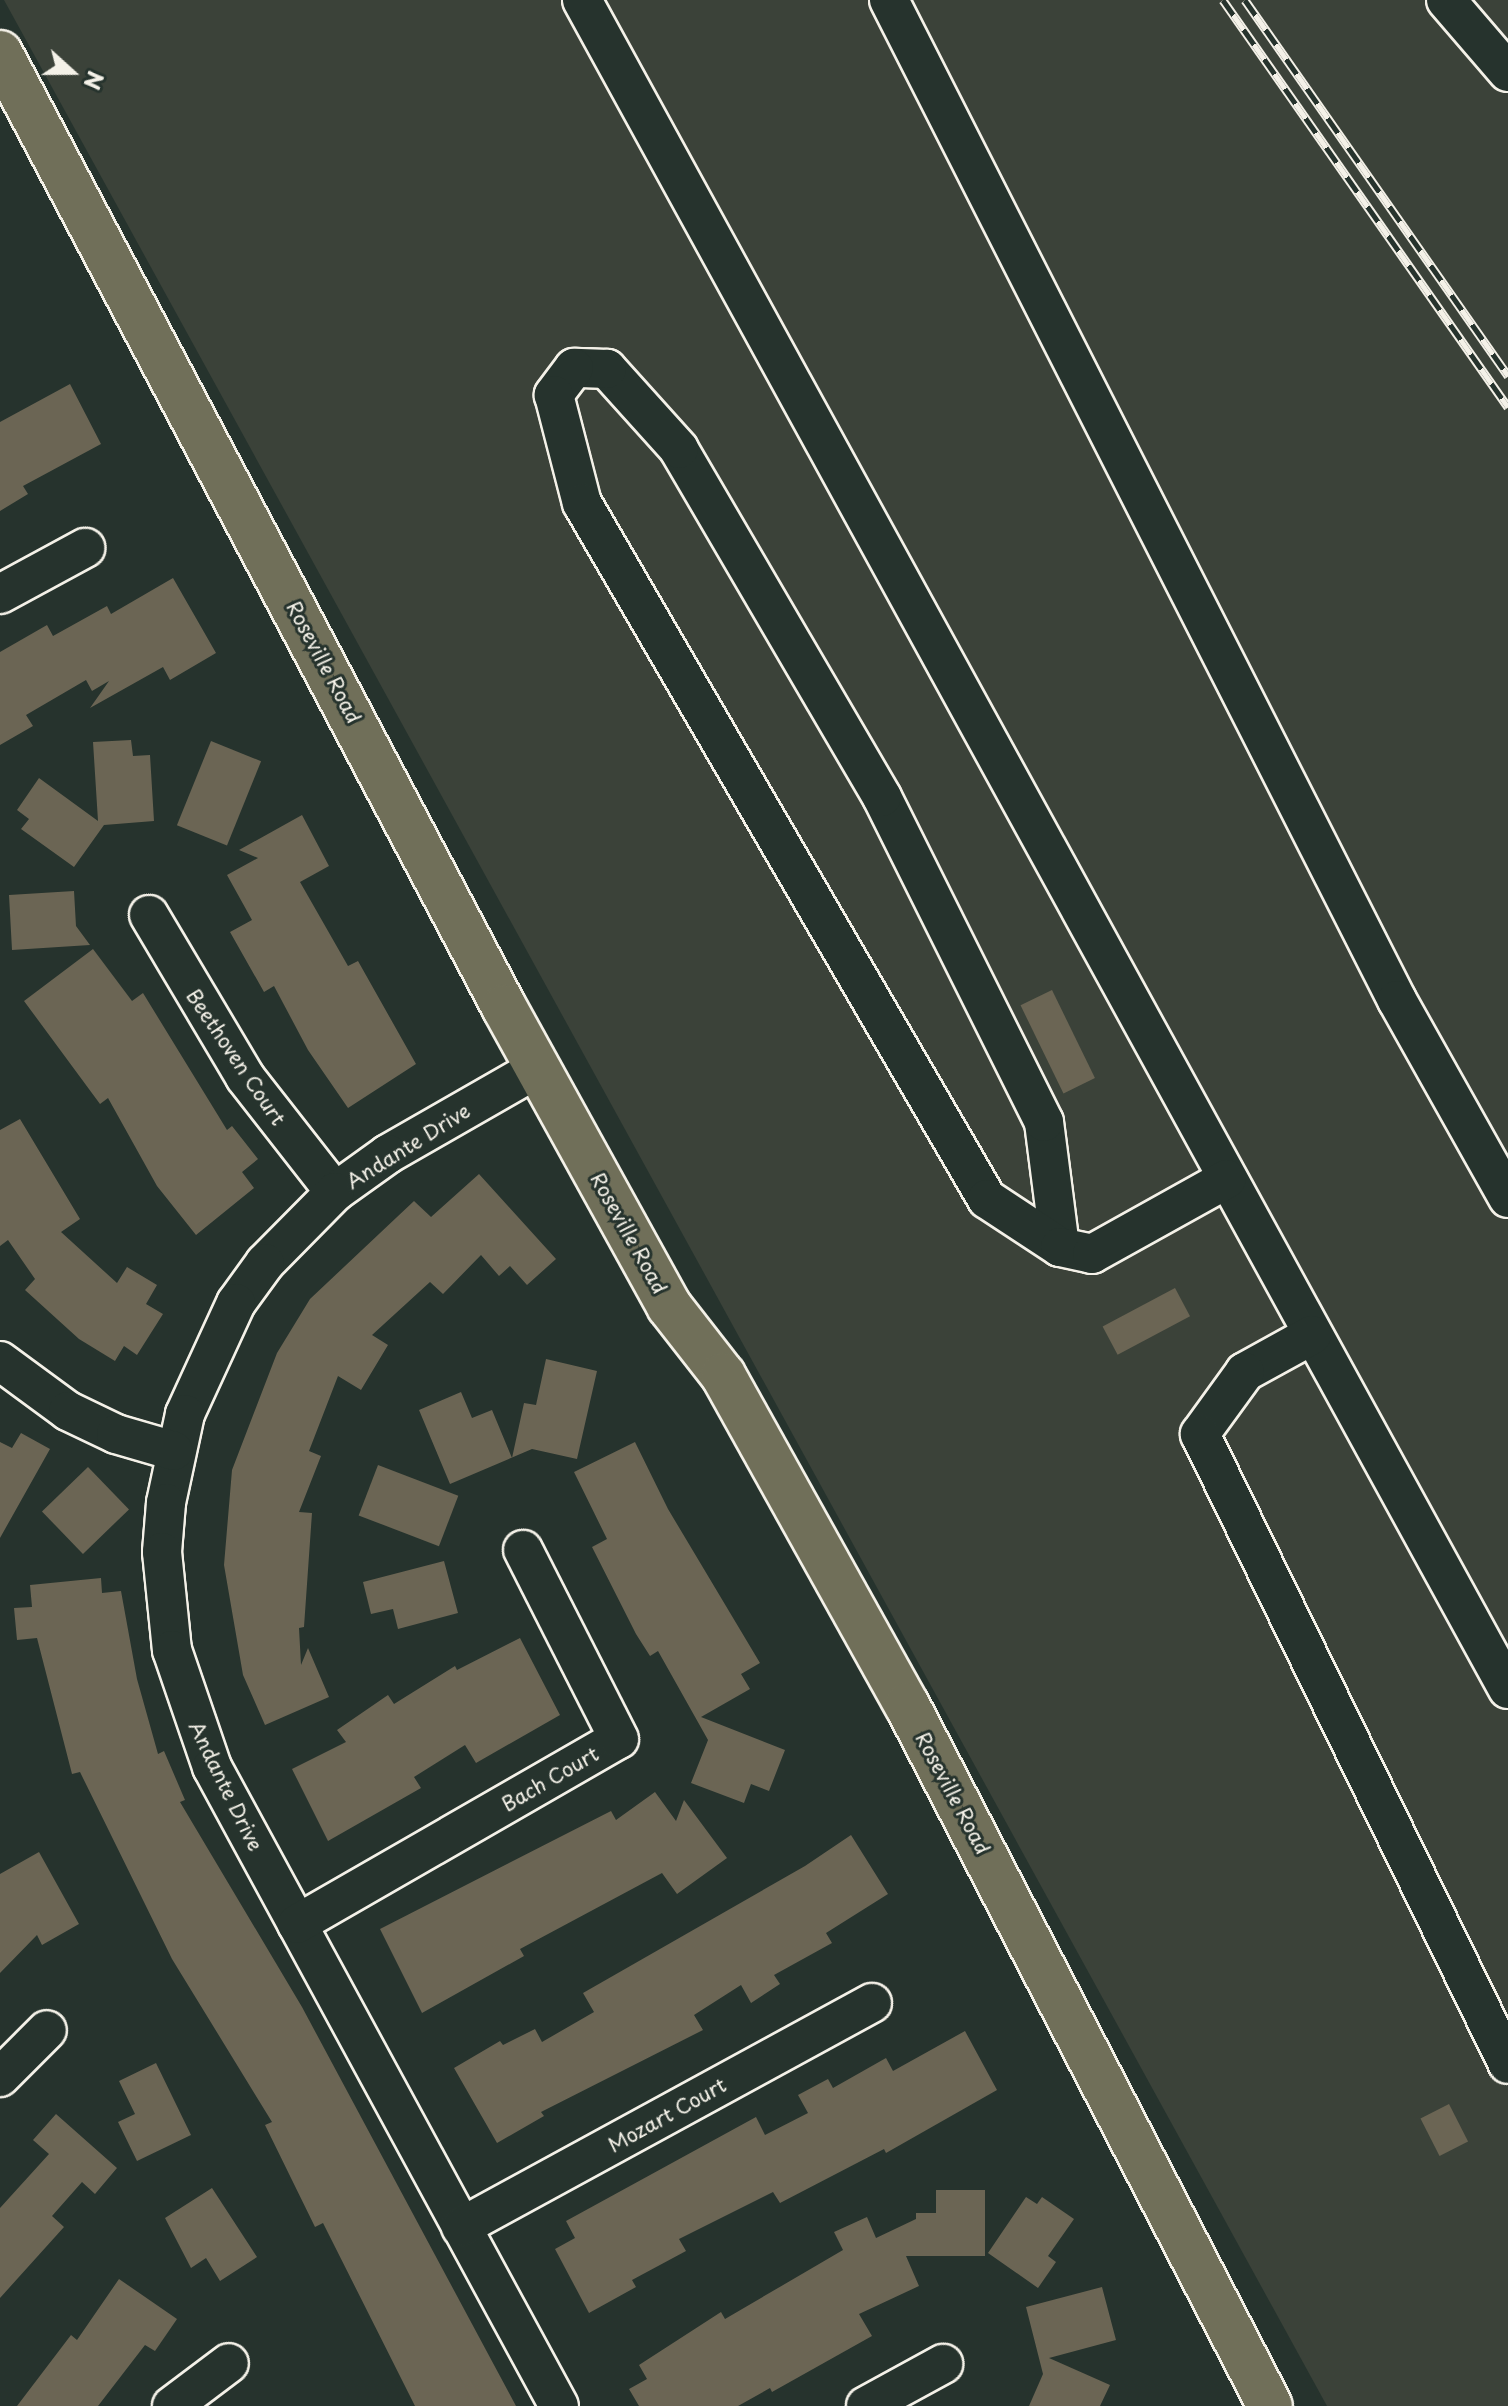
<!DOCTYPE html>
<html>
<head>
<meta charset="utf-8">
<style>
  body { margin:0 }
  #map { position:relative; width:1508px; height:2406px; overflow:hidden; background:#26332d; font-family:"Playpen Sans",sans-serif }
  div>[style] { position:absolute }
  [style*='--x'] { left:calc(var(--x)*1px); top:calc(var(--y)*1px); width:calc(var(--w)*1px); rotate:calc(var(--a)*1deg) }
  .built>* { inset:0; background:#3b4239 }
  .building>* { inset:0; background:#6b6554; transform-origin:0 0 }
  .roads { filter:drop-shadow(2px 0 #f4f1e8) drop-shadow(-2px 0 #f4f1e8) drop-shadow(0 2px #f4f1e8) drop-shadow(0 -2px #f4f1e8) }
  .minor>* { height:38px; margin:-19px; padding:0 19px; transform-origin:19px; border-radius:19px; background:#26332d }
  .major>* { height:44px; margin:-22px; padding:0 22px; transform-origin:22px; border-radius:22px; background:#706f59 }
  .rail>* { height:9px; margin-top:-4.5px; transform-origin:0; background:repeating-linear-gradient(90deg,#26332d 0 18px,#f4f1e8 0 36px); box-sizing:border-box; border-block:2px solid #f4f1e8 }
  span { translate:-50% -50%; white-space:nowrap; text-align:center; line-height:1.15; -webkit-text-stroke:6px #26332d; paint-order:stroke }
  .street-label { font-size:20px; color:#f4f1e8 }
  .north { position:absolute; left:32px; top:32px; width:80px; height:80px; -webkit-text-stroke:6px #26332d; paint-order:stroke; rotate:111deg; font-size:22px; font-weight:700; line-height:32px; text-align:center; color:#f4f1e8 }
  .north::after { content:''; display:block; margin:auto; width:28px; height:36px; background:#f4f1e8; clip-path:polygon(50% 0,100% 100%,50% 72%,0 100%) }
</style>
</head>
<body>
<div id="map">
  <div class="built">
    <div style="clip-path:polygon(4px 0,1508px 0,1508px 2406px,1327px 2406px)"></div>
  </div>
  <div class="building">
    <div style="clip-path:polygon(70px 384px,101px 444px,23px 486px,28px 494px,0 511px,0 422px)"></div>
    <div style="clip-path:polygon(173px 578px,216px 653px,170px 680px,163px 667px,90px 708px,109px 681px,92px 691px,86px 680px,26px 715px,33px 726px,0 745px,0 652px,47px 625px,53px 636px,107px 606px,111px 614px)"></div>
    <div style="clip-path:polygon(131px 740px,133px 756px,150px 755px,154px 821px,104px 825px,74px 867px,21px 829px,29px 819px,17px 810px,39px 778px,98px 821px,93px 742px)"></div>
    <div style="left:211px;top:741px;width:54px;height:91px;rotate:22deg"></div>
    <div style="clip-path:polygon(302px 815px,329px 866px,300px 882px,348px 966px,358px 961px,416px 1064px,348px 1108px,308px 1050px,274px 986px,264px 992px,230px 932px,252px 920px,227px 875px,258px 858px,239px 850px)"></div>
    <div style="clip-path:polygon(74px 891px,76px 926px,90px 945px,12px 950px,9px 895px)"></div>
    <div style="clip-path:polygon(93px 949px,132px 1001px,143px 993px,227px 1130px,232px 1126px,258px 1159px,242px 1172px,254px 1188px,196px 1235px,157px 1186px,108px 1098px,100px 1104px,24px 1001px)"></div>
    <div style="left:1052px;top:990px;width:98px;height:35px;rotate:64deg"></div>
    <div style="clip-path:polygon(20px 1119px,80px 1219px,61px 1232px,117px 1283px,127px 1267px,157px 1285px,146px 1304px,163px 1314px,137px 1355px,124px 1346px,115px 1361px,79px 1339px,25px 1290px,35px 1279px,8px 1240px,0 1246px,0 1130px)"></div>
    <div style="clip-path:polygon(479px 1174px,556px 1259px,527px 1285px,510px 1266px,499px 1276px,481px 1255px,443px 1294px,430px 1282px,372px 1335px,388px 1345px,361px 1390px,338px 1376px,309px 1451px,321px 1456px,299px 1512px,312px 1513px,304px 1627px,299px 1628px,301px 1665px,308px 1648px,329px 1697px,265px 1725px,243px 1675px,224px 1565px,232px 1470px,277px 1353px,310px 1299px,414px 1201px,431px 1217px)"></div>
    <div style="left:1175px;top:1288px;width:32px;height:82px;rotate:62deg"></div>
    <div style="clip-path:polygon(546px 1359px,597px 1371px,577px 1459px,532px 1449px,450px 1484px,419px 1410px,461px 1392px,472px 1418px,492px 1410px,512px 1458px,524px 1403px,536px 1405px)"></div>
    <div style="clip-path:polygon(21px 1433px,50px 1449px,0 1538px,0 1442px,12px 1448px)"></div>
    <div style="clip-path:polygon(635px 1442px,668px 1509px,760px 1663px,741px 1674px,750px 1689px,701px 1717px,785px 1750px,769px 1791px,751px 1784px,744px 1803px,691px 1783px,708px 1740px,658px 1651px,650px 1656px,636px 1634px,592px 1547px,607px 1539px,574px 1472px)"></div>
    <div style="left:378px;top:1465px;width:86px;height:54px;rotate:21deg"></div>
    <div style="left:88px;top:1467px;width:59px;height:64px;rotate:46deg"></div>
    <div style="clip-path:polygon(444px 1561px,458px 1613px,398px 1629px,393px 1609px,371px 1614px,363px 1582px)"></div>
    <div style="clip-path:polygon(101px 1578px,102px 1593px,121px 1591px,137px 1679px,158px 1754px,164px 1751px,185px 1800px,180px 1802px,302px 2007px,516px 2406px,415px 2406px,323px 2223px,315px 2227px,265px 2125px,272px 2122px,172px 1959px,80px 1772px,72px 1774px,37px 1638px,17px 1640px,14px 1608px,32px 1607px,30px 1585px)"></div>
    <div style="clip-path:polygon(520px 1638px,560px 1715px,476px 1763px,465px 1745px,414px 1777px,421px 1788px,328px 1841px,292px 1769px,346px 1742px,337px 1730px,388px 1695px,394px 1704px,455px 1666px,457px 1670px)"></div>
    <div style="clip-path:polygon(655px 1792px,676px 1821px,684px 1800px,727px 1858px,677px 1894px,662px 1873px,520px 1949px,524px 1956px,422px 2013px,380px 1929px,611px 1811px,616px 1820px)"></div>
    <div style="clip-path:polygon(851px 1835px,888px 1894px,826px 1933px,832px 1943px,774px 1975px,780px 1984px,751px 2003px,741px 1985px,694px 2015px,703px 2030px,541px 2112px,544px 2116px,497px 2143px,454px 2068px,500px 2041px,503px 2045px,535px 2029px,542px 2042px,594px 2012px,583px 1993px,805px 1866px)"></div>
    <div style="clip-path:polygon(39px 1852px,79px 1924px,42px 1945px,37px 1935px,0 1973px,0 1874px)"></div>
    <div style="clip-path:polygon(965px 2031px,997px 2090px,886px 2153px,884px 2149px,780px 2203px,773px 2192px,679px 2239px,686px 2251px,632px 2280px,636px 2287px,589px 2313px,555px 2249px,575px 2238px,566px 2221px,756px 2117px,765px 2135px,808px 2113px,798px 2095px,828px 2079px,833px 2088px,886px 2058px,893px 2071px)"></div>
    <div style="clip-path:polygon(156px 2063px,191px 2135px,137px 2161px,118px 2122px,135px 2114px,119px 2081px)"></div>
    <div style="left:1449px;top:2104px;width:42px;height:32px;rotate:63deg"></div>
    <div style="clip-path:polygon(56px 2114px,117px 2168px,95px 2194px,82px 2182px,52px 2216px,64px 2227px,0 2298px,0 2208px,49px 2154px,33px 2140px)"></div>
    <div style="clip-path:polygon(212px 2188px,257px 2257px,220px 2281px,206px 2258px,191px 2268px,165px 2218px)"></div>
    <div style="clip-path:polygon(936px 2190px,985px 2190px,985px 2256px,906px 2256px,919px 2286px,859px 2314px,872px 2336px,772px 2392px,770px 2388px,738px 2406px,639px 2406px,629px 2389px,647px 2379px,639px 2365px,721px 2312px,725px 2319px,843px 2250px,834px 2232px,867px 2217px,876px 2238px,916px 2219px,916px 2213px,936px 2213px)"></div>
    <div style="clip-path:polygon(1026px 2197px,1037px 2204px,1042px 2197px,1074px 2219px,1048px 2256px,1056px 2262px,1038px 2288px,988px 2253px)"></div>
    <div style="clip-path:polygon(119px 2279px,177px 2319px,155px 2351px,145px 2345px,98px 2406px,17px 2406px,71px 2335px,77px 2340px)"></div>
    <div style="clip-path:polygon(1102px 2287px,1116px 2340px,1049px 2358px,1110px 2385px,1100px 2406px,1029px 2406px,1043px 2374px,1026px 2307px)"></div>
  </div>
  <div class="roads">
    <div class="minor">
      <div style="--x:582;--y:0;--w:1926;--a:61.27"></div>
      <div style="--x:889;--y:0;--w:1122;--a:63.07"></div>
      <div style="--x:1397;--y:1000;--w:227;--a:60.7"></div>
      <div style="--x:1446;--y:0;--w:95;--a:49.3"></div>
      <div style="--x:0;--y:594;--w:97;--a:-28.4"></div>
      <div style="--x:149;--y:915;--w:188;--a:59.3"></div>
      <div style="--x:245;--y:1077;--w:146;--a:52"></div>
      <div style="--x:538;--y:1068;--w:173;--a:150.2"></div>
      <div style="--x:388;--y:1154;--w:65;--a:144.4"></div>
      <div style="--x:335;--y:1192;--w:100;--a:134.6"></div>
      <div style="--x:265;--y:1263;--w:49;--a:125.9"></div>
      <div style="--x:236;--y:1303;--w:122;--a:114.7"></div>
      <div style="--x:185;--y:1414;--w:91;--a:102.1"></div>
      <div style="--x:166;--y:1503;--w:49;--a:94.7"></div>
      <div style="--x:162;--y:1552;--w:99;--a:84.2"></div>
      <div style="--x:172;--y:1650;--w:124;--a:71.1"></div>
      <div style="--x:212;--y:1767;--w:727;--a:61.5"></div>
      <div style="--x:1060;--y:1247;--w:126;--a:-97.3"></div>
      <div style="--x:1044;--y:1122;--w:363;--a:-116.5"></div>
      <div style="--x:882;--y:797;--w:403;--a:-120.3"></div>
      <div style="--x:679;--y:449;--w:108;--a:-132"></div>
      <div style="--x:607;--y:369;--w:33;--a:-178"></div>
      <div style="--x:574;--y:368;--w:34;--a:127"></div>
      <div style="--x:554;--y:395;--w:112;--a:75.5"></div>
      <div style="--x:582;--y:503;--w:805;--a:59.81"></div>
      <div style="--x:987;--y:1199;--w:87;--a:33.3"></div>
      <div style="--x:1060;--y:1247;--w:33;--a:12"></div>
      <div style="--x:1092;--y:1254;--w:154;--a:-29.1"></div>
      <div style="--x:1312;--y:1335;--w:77;--a:151.1"></div>
      <div style="--x:1245;--y:1372;--w:77;--a:126"></div>
      <div style="--x:1200;--y:1434;--w:701;--a:63.95"></div>
      <div style="--x:0;--y:1361;--w:84;--a:36.3"></div>
      <div style="--x:68;--y:1411;--w:53;--a:25.6"></div>
      <div style="--x:116;--y:1434;--w:60;--a:16.3"></div>
      <div style="--x:297;--y:1924;--w:371;--a:-29.9"></div>
      <div style="--x:619;--y:1739;--w:212;--a:-116.9"></div>
      <div style="--x:0;--y:2077;--w:66;--a:-45"></div>
      <div style="--x:461;--y:2227;--w:468;--a:-28.6"></div>
      <div style="--x:172;--y:2406;--w:71;--a:-37"></div>
      <div style="--x:866;--y:2406;--w:88;--a:-28.6"></div>
    </div>
    <div class="major">
      <div style="--x:0;--y:53;--w:1079;--a:62.15"></div>
      <div style="--x:504;--y:1007;--w:342;--a:61.1"></div>
      <div style="--x:669;--y:1306;--w:88;--a:52"></div>
      <div style="--x:723;--y:1375;--w:378;--a:60.9"></div>
      <div style="--x:907;--y:1705;--w:789;--a:62.62"></div>
    </div>
  </div>
  <div class="rail">
    <div style="--x:1223;--y:0;--w:497;--a:55"></div>
    <div style="--x:1245;--y:0;--w:459;--a:55"></div>
  </div>
  <div class="street-label">
    <span style="left:324px;top:662px;rotate:62deg">Roseville Road</span>
    <span style="left:236px;top:1057px;rotate:56deg">Beethoven Court</span>
    <span style="left:408px;top:1146px;rotate:-32deg">Andante Drive</span>
    <span style="left:629px;top:1233px;rotate:61deg">Roseville Road</span>
    <span style="left:550px;top:1779px;rotate:-30deg">Bach Court</span>
    <span style="left:226px;top:1786px;rotate:64deg">Andante Drive</span>
    <span style="left:953px;top:1793px;rotate:62deg">Roseville Road</span>
    <span style="left:667px;top:2115px;rotate:-29deg">Mozart Court</span>
  </div>
  <div class="north">N</div>
</div>
</body>
</html>
